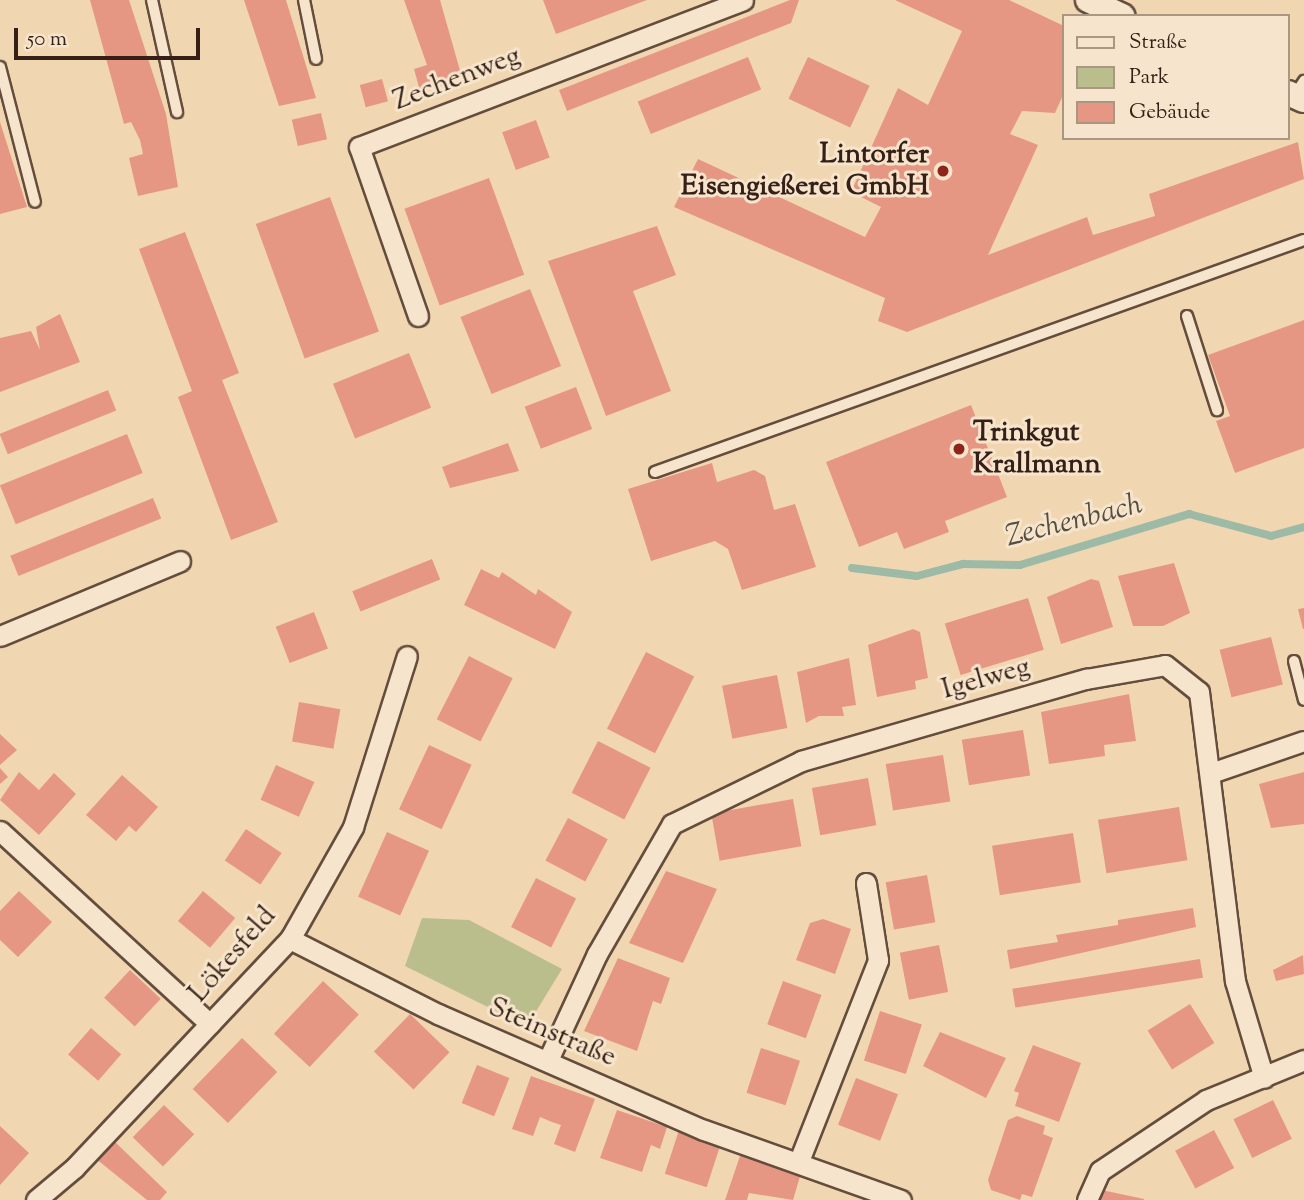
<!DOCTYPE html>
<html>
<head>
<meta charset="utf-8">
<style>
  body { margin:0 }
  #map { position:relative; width:1304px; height:1200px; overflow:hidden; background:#f1d7b1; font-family:"Sorts Mill Goudy",serif }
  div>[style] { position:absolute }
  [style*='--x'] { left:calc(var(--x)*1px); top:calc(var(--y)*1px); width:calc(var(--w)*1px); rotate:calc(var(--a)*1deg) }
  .green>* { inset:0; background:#babe8c }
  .stream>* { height:8px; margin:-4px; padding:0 4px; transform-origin:4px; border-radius:4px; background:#9cbaa6 }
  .building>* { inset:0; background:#e69783; transform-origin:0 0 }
  .roads { filter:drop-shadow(2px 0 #654d3d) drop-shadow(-2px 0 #654d3d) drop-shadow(0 2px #654d3d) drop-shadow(0 -2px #654d3d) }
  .service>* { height:10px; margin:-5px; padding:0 5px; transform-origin:5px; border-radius:5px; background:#f6e5cc }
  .minor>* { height:19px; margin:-9.5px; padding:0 9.5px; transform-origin:9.5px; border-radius:9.5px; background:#f6e5cc }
  .tertiary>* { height:24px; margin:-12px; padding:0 12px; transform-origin:12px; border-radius:12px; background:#f6e5cc }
  .dots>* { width:19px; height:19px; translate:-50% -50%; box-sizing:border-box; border:4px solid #f6e5cc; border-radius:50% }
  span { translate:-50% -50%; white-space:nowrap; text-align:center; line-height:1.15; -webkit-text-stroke:6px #f6e5cc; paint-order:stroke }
  .street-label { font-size:28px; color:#361f16 }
  .poi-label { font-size:28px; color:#361f16; font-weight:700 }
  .right { translate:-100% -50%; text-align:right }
  .left { translate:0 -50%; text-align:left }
  .water-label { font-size:30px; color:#554e41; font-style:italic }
  .legend { position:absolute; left:1062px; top:14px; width:228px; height:126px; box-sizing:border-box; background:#f6e5cc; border:2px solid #a99683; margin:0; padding:9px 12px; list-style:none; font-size:21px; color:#361f16 }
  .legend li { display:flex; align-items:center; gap:14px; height:35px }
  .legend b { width:35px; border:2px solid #a99683 }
  .scale { position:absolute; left:14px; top:28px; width:186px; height:32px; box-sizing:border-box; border:4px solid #361f16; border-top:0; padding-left:9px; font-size:21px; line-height:24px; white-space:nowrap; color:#361f16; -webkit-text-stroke:5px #f6e5cc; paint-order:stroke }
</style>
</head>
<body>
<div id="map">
  <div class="green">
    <div style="clip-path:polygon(422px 918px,469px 920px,562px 969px,532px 1018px,512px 1019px,405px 966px)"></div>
  </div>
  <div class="stream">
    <div style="--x:852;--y:568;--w:65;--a:7"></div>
    <div style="--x:917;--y:576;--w:48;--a:-14.6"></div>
    <div style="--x:963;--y:564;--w:57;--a:1"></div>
    <div style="--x:1020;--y:565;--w:177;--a:-16.8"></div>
    <div style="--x:1189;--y:514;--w:85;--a:15"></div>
    <div style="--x:1271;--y:536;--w:34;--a:-15"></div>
  </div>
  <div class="building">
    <div style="clip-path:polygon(90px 0,129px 0,166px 114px,178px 187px,138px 196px,129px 158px,143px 154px,140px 140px,131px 122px,124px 124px)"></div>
    <div style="clip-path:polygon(244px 0,286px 0,316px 98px,279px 106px)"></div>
    <div style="clip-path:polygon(404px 0,440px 0,463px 81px,420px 91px,414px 69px,427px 65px)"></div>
    <div style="clip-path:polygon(543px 0,647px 0,556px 34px)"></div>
    <div style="clip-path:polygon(790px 0,799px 0,791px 23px,567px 111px,559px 90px)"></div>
    <div style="clip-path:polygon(895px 0,1009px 0,1064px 26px,1064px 93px,1055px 113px,1022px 111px,1010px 134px,1038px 145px,988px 255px,1087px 217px,1093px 235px,1155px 216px,1149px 194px,1298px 142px,1304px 179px,907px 332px,878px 321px,885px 298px,674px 207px,698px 159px,865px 237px,881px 207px,851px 192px,898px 88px,928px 105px,962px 31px)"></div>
    <div style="left:748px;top:57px;width:35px;height:119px;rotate:68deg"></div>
    <div style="left:808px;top:57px;width:68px;height:46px;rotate:25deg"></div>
    <div style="left:382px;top:79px;width:23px;height:23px;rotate:75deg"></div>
    <div style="left:321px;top:113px;width:27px;height:30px;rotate:77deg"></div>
    <div style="left:536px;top:120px;width:40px;height:36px;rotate:70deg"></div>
    <div style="clip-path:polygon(0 122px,27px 207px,0 214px)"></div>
    <div style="left:489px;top:178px;width:103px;height:90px;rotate:70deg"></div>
    <div style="left:330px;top:197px;width:143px;height:79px;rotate:70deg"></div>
    <div style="clip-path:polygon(657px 226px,676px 275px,633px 291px,671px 391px,606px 416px,548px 261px)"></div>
    <div style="clip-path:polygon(185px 232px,239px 373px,222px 380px,278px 522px,231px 540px,178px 397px,192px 391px,139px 249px)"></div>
    <div style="left:530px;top:289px;width:83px;height:75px;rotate:68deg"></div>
    <div style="clip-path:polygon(60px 314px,80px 362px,0 392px,0 338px,31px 331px,40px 350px,36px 327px)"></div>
    <div style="clip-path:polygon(1304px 320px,1304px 448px,1235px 473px,1216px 421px,1230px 416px,1208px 355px)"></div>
    <div style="left:409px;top:353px;width:59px;height:82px;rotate:68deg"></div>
    <div style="left:576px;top:387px;width:45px;height:55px;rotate:69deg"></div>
    <div style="left:108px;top:390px;width:22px;height:117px;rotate:68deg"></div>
    <div style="clip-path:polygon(971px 405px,1007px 497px,945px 521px,949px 532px,904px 549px,897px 532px,859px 547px,826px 462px)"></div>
    <div style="left:127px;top:434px;width:42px;height:137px;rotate:68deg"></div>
    <div style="clip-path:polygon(508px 443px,519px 471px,450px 488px,442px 467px)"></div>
    <div style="clip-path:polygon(712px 463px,717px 482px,754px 470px,765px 476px,774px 510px,795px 504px,816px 567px,742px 590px,728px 549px,715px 541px,651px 561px,628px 489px)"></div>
    <div style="left:153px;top:498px;width:22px;height:154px;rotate:68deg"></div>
    <div style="left:432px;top:559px;width:22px;height:86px;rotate:68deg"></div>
    <div style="clip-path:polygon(1174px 563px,1190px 613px,1163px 626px,1133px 626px,1118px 576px)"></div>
    <div style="clip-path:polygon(481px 569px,499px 578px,502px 572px,536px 595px,538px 589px,572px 612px,555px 649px,464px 605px)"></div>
    <div style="clip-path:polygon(1091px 579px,1099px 581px,1113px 627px,1061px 644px,1047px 597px)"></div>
    <div style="left:1028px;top:598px;width:54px;height:87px;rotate:73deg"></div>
    <div style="clip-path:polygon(1304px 608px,1304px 629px,1303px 629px,1298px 609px)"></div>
    <div style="left:314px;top:612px;width:39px;height:41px;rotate:69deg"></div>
    <div style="clip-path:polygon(913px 629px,920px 632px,928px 678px,915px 681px,916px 689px,877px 697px,868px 645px)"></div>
    <div style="left:1271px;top:637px;width:49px;height:53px;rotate:76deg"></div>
    <div style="left:646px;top:652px;width:54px;height:86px;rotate:27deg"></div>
    <div style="left:469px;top:656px;width:49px;height:71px;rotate:27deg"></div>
    <div style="clip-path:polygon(849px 658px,856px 705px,842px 707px,844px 716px,819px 716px,806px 723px,797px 672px)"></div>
    <div style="left:777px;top:675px;width:54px;height:56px;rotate:79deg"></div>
    <div style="clip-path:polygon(1129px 694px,1136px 741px,1104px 745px,1105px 756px,1049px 764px,1041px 712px)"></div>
    <div style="left:299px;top:702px;width:42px;height:40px;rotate:10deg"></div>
    <div style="left:1023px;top:730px;width:46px;height:62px;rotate:81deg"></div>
    <div style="clip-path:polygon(0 734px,17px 750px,0 765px)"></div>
    <div style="left:598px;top:741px;width:59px;height:58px;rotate:27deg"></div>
    <div style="left:429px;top:745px;width:47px;height:71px;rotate:25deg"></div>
    <div style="left:943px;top:755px;width:47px;height:58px;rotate:81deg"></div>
    <div style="left:276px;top:765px;width:42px;height:38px;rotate:24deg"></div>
    <div style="clip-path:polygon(0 768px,8px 777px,0 784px)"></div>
    <div style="clip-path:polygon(19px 772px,39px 790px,54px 773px,76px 794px,39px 835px,0 800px)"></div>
    <div style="clip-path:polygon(1304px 772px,1304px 824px,1271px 828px,1259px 784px)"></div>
    <div style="clip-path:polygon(122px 775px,158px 807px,136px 832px,129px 826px,116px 841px,86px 815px)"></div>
    <div style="left:868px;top:778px;width:48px;height:57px;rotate:80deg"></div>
    <div style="left:793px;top:799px;width:48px;height:83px;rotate:80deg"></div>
    <div style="left:1179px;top:807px;width:54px;height:82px;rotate:81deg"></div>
    <div style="left:568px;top:818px;width:45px;height:48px;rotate:28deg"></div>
    <div style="left:246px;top:829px;width:43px;height:38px;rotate:34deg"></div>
    <div style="left:387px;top:832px;width:46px;height:71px;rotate:24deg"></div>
    <div style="left:1073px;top:833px;width:50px;height:82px;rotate:81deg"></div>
    <div style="clip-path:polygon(666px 871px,717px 889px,683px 963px,629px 943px)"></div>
    <div style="left:927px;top:875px;width:48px;height:42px;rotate:80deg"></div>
    <div style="left:536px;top:878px;width:45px;height:55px;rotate:27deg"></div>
    <div style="clip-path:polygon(19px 891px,52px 922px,18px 957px,0 940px,0 911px)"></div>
    <div style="left:203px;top:891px;width:42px;height:39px;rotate:40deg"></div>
    <div style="clip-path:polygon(1193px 908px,1196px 927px,1010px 969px,1007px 950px,1058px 942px,1056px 935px,1118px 925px,1118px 920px)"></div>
    <div style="clip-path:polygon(823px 919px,851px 929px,835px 974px,796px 960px,810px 923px)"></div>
    <div style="left:939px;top:945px;width:48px;height:40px;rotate:79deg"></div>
    <div style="clip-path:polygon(1303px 955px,1304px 974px,1276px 981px,1273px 970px)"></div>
    <div style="clip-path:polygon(618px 958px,670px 978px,661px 1004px,653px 1001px,637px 1051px,584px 1031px)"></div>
    <div style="left:1200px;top:959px;width:19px;height:190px;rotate:81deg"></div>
    <div style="left:130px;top:970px;width:42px;height:38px;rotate:43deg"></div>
    <div style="left:323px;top:981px;width:49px;height:72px;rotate:43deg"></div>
    <div style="left:783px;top:981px;width:41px;height:46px;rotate:20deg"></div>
    <div style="left:1190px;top:1004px;width:46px;height:50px;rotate:58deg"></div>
    <div style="left:880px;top:1011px;width:44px;height:52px;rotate:18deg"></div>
    <div style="left:410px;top:1014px;width:55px;height:52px;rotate:44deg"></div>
    <div style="left:91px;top:1028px;width:40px;height:35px;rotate:41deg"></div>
    <div style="clip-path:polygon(940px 1032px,1006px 1058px,986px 1098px,923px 1066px)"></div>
    <div style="left:242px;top:1038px;width:49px;height:71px;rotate:44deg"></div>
    <div style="clip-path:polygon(1033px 1045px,1081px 1063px,1059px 1122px,1015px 1106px,1019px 1093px,1014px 1091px)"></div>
    <div style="left:761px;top:1048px;width:41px;height:47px;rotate:18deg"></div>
    <div style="left:477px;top:1065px;width:35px;height:41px;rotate:22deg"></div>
    <div style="clip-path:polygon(531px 1076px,595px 1099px,575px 1152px,554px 1144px,561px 1125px,552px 1122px,540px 1117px,533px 1136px,512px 1129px)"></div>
    <div style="left:856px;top:1078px;width:45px;height:50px;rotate:21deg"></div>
    <div style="left:1273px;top:1100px;width:43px;height:44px;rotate:64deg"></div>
    <div style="left:164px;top:1105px;width:42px;height:45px;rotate:44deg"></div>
    <div style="clip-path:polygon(617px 1110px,667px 1127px,660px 1149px,651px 1145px,642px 1172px,600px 1158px)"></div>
    <div style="clip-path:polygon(1017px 1116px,1045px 1126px,1043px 1134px,1053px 1138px,1032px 1197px,1022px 1194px,1020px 1200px,991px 1190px,988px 1180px,1008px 1120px)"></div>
    <div style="clip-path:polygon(0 1126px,29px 1153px,0 1185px)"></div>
    <div style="left:679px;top:1130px;width:44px;height:46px;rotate:18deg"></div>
    <div style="left:1214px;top:1130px;width:43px;height:44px;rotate:62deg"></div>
    <div style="clip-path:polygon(113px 1140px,167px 1192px,160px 1200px,147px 1200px,95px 1158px)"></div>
    <div style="clip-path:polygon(741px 1153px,801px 1173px,793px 1200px,749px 1193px,747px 1200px,725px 1200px)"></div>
    <div style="clip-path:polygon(1097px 1189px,1144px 1199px,1144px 1200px,1095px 1200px)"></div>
  </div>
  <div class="roads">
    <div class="service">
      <div style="--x:152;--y:0;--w:115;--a:77.4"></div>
      <div style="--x:304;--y:0;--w:60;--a:78.5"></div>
      <div style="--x:0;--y:67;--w:139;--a:75.5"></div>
      <div style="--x:1295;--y:95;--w:17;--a:-57"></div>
      <div style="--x:1187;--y:316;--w:99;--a:72.3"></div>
      <div style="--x:655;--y:472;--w:689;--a:-19.67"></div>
      <div style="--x:1294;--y:661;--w:40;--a:75.6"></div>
    </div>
    <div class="minor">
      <div style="--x:418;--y:316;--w:179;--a:-109.2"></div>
      <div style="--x:359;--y:147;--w:411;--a:-20.9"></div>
      <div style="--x:0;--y:636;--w:195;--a:-22.6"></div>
      <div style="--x:1211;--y:773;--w:98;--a:-19"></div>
      <div style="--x:0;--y:831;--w:285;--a:42.6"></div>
      <div style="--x:290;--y:939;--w:166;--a:26.9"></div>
      <div style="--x:438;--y:1014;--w:290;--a:23.6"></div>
      <div style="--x:704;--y:1130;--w:209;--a:19.6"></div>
      <div style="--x:548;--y:1060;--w:117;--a:-65.2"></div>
      <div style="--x:597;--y:954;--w:150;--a:-60"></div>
      <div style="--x:672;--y:824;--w:144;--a:-26"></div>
      <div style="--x:801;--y:761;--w:297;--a:-16.1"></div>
      <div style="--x:1086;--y:679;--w:80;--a:-10"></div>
      <div style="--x:1165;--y:665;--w:43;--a:38.5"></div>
      <div style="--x:1199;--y:692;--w:291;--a:82.9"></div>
      <div style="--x:1235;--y:981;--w:101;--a:73.4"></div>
      <div style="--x:799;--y:1161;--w:216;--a:-68.5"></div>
      <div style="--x:878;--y:960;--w:78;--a:-98.9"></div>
      <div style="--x:36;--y:1200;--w:50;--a:-40.1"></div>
      <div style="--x:74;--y:1168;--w:315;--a:-46.7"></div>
      <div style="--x:290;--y:939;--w:129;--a:-60.6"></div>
      <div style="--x:353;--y:827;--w:179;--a:-72.5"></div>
      <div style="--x:1087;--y:1200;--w:32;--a:-66"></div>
      <div style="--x:1100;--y:1171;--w:128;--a:-33.8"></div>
      <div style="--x:1206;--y:1100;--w:106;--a:-22.2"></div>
    </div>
    <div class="tertiary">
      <div style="--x:1088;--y:0;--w:38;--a:25"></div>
      <div style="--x:1288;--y:93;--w:17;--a:24"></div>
    </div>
  </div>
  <div class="dots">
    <div style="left:943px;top:171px;background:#8f2418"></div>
    <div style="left:959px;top:449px;background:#8f2418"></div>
  </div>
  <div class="street-label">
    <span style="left:457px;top:79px;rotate:-21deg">Zechenweg</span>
    <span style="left:986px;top:679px;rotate:-16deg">Igelweg</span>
    <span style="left:233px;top:955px;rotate:-49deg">Lökesfeld</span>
    <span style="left:552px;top:1033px;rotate:23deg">Steinstraße</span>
  </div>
  <div class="poi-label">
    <span class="right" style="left:929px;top:171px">Lintorfer<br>Eisengießerei GmbH</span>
    <span class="left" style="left:973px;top:449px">Trinkgut<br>Krallmann</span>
  </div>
  <div class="water-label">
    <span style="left:1074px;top:522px;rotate:-14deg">Zechenbach</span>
  </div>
  <ul class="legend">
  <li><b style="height:9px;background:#f6e5cc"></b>Straße</li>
  <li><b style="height:19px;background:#babe8c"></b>Park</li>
  <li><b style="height:19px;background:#e69783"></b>Gebäude</li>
  </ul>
  <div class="scale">50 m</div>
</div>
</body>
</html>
